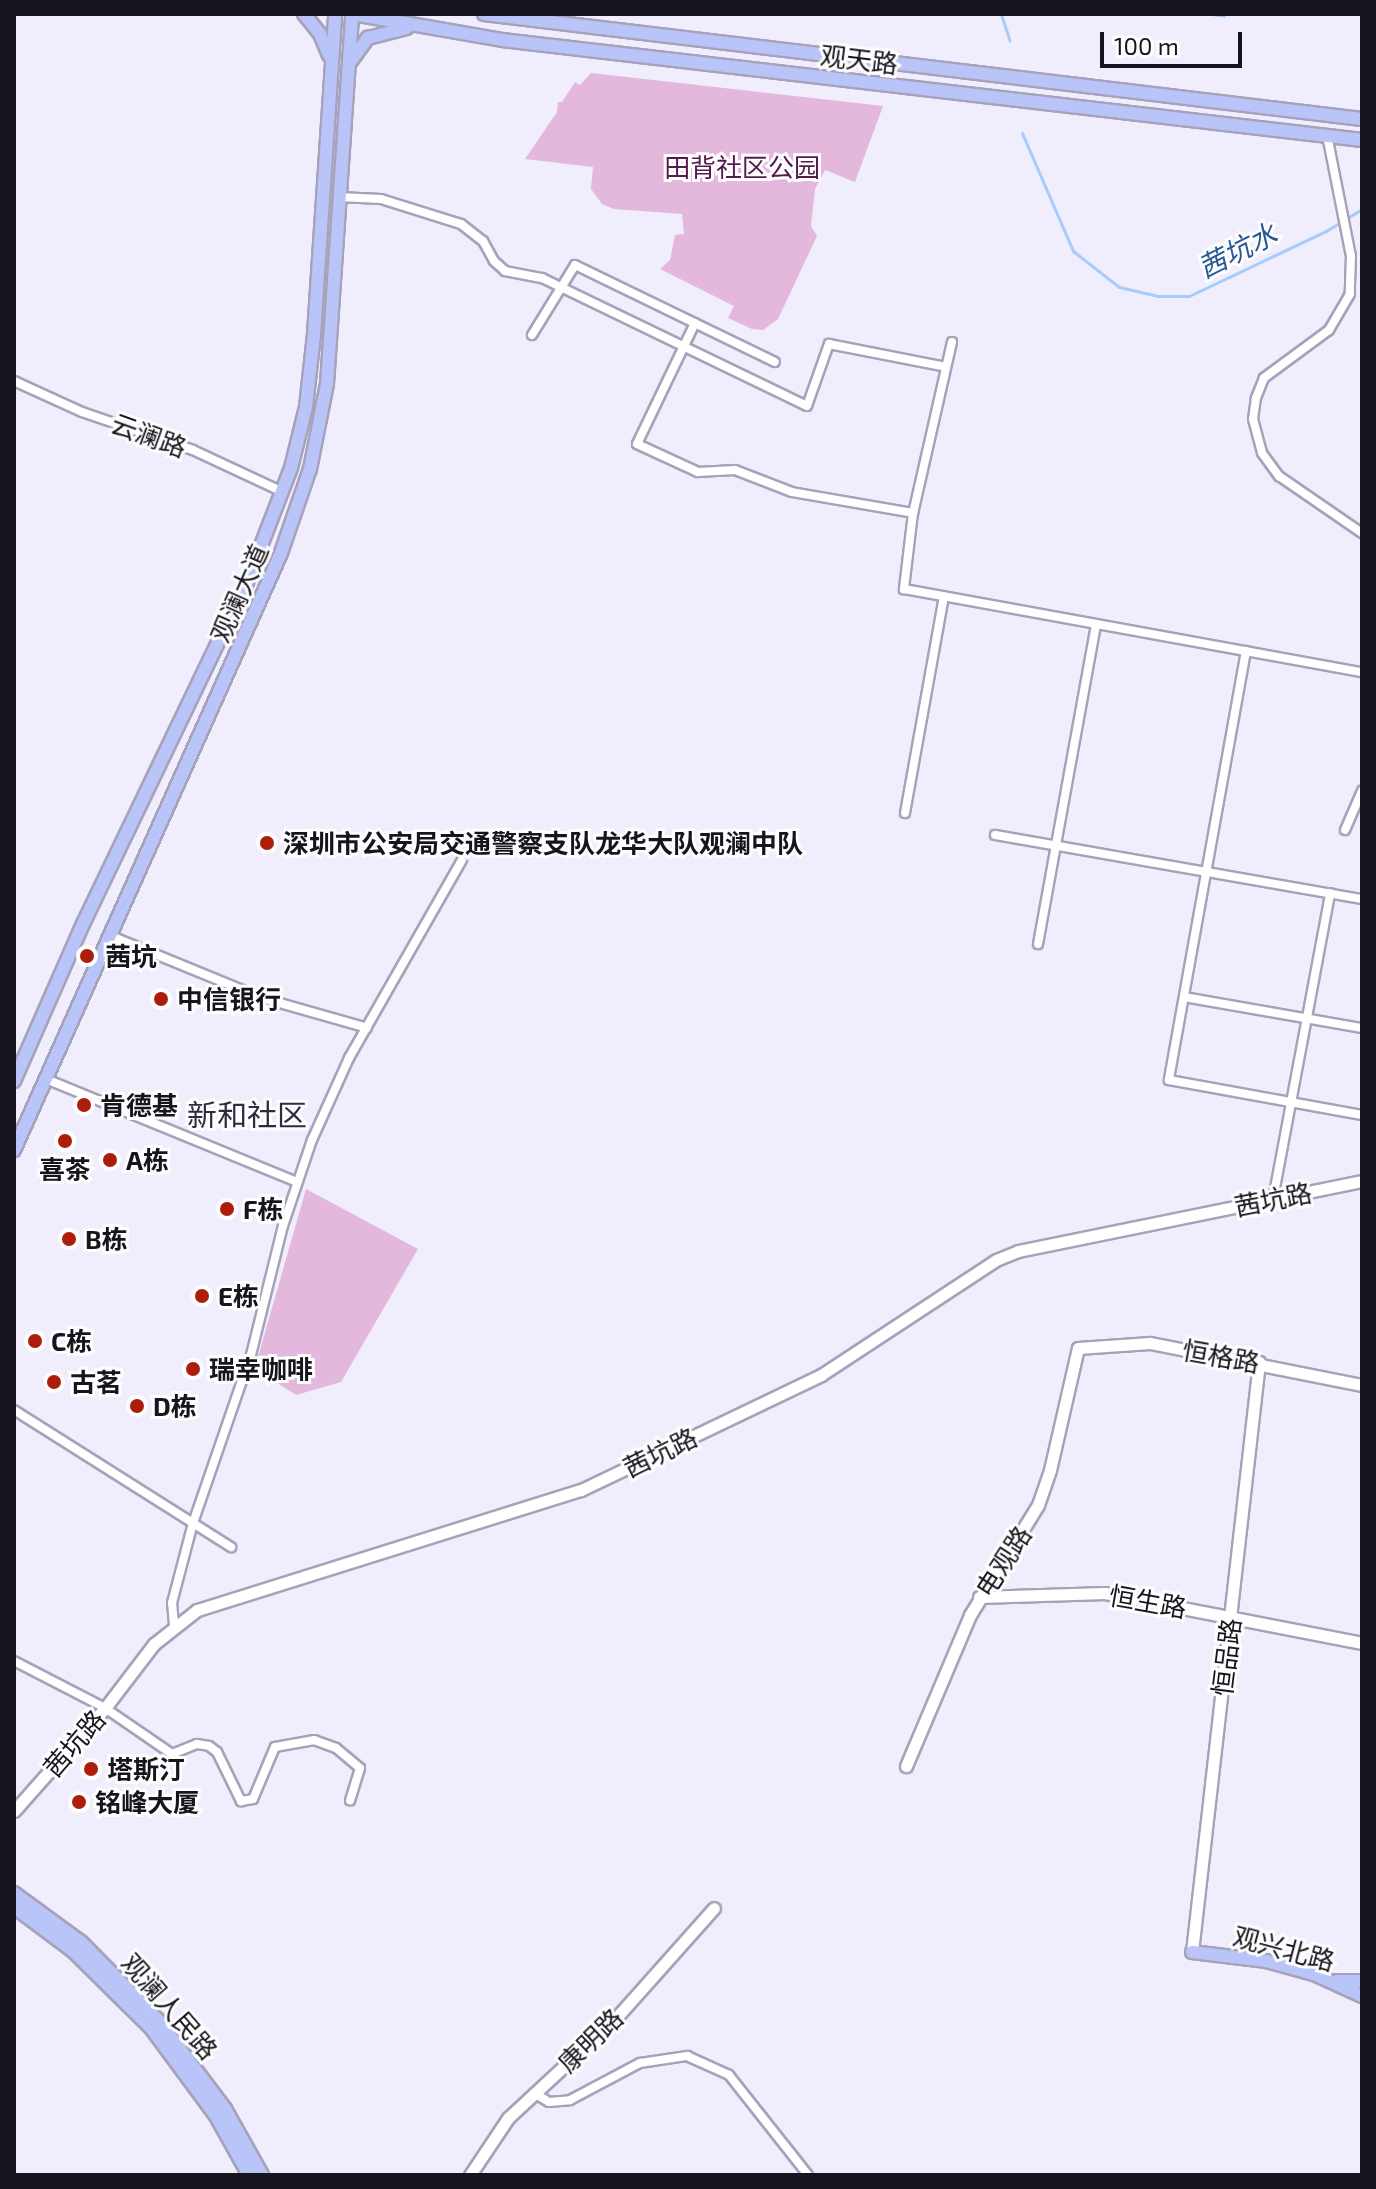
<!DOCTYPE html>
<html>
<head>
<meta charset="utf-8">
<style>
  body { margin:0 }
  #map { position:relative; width:1376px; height:2189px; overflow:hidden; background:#f0edfd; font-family:"Exo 2","Noto Sans SC",sans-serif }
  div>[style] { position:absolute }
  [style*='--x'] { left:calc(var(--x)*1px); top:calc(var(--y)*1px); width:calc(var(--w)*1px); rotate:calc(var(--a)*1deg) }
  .green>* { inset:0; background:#e4b8dc }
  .stream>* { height:3px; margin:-1.5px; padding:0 1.5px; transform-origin:1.5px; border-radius:1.5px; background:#a6ccfd }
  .roads { filter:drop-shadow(2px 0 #a6a2ba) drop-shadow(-2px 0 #a6a2ba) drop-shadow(0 2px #a6a2ba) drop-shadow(0 -2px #a6a2ba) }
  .street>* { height:8px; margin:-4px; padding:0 4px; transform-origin:4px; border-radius:4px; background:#fff }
  .secondary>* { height:11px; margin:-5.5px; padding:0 5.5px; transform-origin:5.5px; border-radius:5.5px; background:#fff }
  .primary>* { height:12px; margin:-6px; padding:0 6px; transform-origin:6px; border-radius:6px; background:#b9c4f8 }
  .dots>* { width:22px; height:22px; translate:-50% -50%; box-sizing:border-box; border:4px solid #fdfdfd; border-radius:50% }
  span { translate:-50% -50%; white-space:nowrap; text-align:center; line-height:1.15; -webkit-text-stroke:6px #fdfdfd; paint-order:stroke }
  .street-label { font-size:26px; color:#16151d }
  .park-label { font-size:26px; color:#54194d }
  .poi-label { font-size:26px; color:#16151d; font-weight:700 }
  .left { translate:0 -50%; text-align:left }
  .water-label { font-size:28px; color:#285994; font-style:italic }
  .quarter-label { font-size:30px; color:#2f2b3e }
  .frame { position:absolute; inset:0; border:16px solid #16151d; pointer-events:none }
  .scale { position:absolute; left:1100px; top:32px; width:142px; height:36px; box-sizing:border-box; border:4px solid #16151d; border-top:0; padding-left:10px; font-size:24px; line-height:28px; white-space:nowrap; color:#16151d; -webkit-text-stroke:6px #fdfdfd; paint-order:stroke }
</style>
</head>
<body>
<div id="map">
  <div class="green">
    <div style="clip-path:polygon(591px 73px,883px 106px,855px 182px,825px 170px,815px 189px,811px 226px,817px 236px,778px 319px,763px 330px,752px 329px,728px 318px,734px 306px,660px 269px,670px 260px,675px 235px,684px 234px,682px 214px,614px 209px,602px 204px,591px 189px,593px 167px,525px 159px,557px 112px,558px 102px,562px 102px,575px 82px,580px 85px)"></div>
    <div style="clip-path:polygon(306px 1189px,418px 1249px,341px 1382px,296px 1395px,263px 1374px,252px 1378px)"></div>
  </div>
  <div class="stream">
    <div style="--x:1001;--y:14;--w:28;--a:72"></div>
    <div style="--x:1212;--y:14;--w:12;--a:9"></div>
    <div style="--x:1022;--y:133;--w:129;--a:66.6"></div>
    <div style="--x:1073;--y:251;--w:58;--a:38"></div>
    <div style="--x:1119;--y:287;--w:39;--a:13"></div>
    <div style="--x:1157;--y:296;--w:32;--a:0"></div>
    <div style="--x:1189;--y:296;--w:152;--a:-25.4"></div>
    <div style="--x:1326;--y:231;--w:42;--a:-31.4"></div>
  </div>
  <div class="roads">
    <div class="street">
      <div style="--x:1327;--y:135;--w:123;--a:78.8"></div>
      <div style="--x:1351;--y:256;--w:38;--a:92"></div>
      <div style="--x:1350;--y:294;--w:42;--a:120.3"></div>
      <div style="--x:1329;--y:330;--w:81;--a:143.6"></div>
      <div style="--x:1264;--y:378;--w:22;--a:112"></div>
      <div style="--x:1256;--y:398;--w:21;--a:98"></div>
      <div style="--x:1253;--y:419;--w:35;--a:75"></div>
      <div style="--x:1262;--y:453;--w:29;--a:54"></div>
      <div style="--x:1279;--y:476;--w:101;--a:34.5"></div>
      <div style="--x:339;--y:197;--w:42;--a:2.7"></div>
      <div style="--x:381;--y:199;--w:84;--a:17.4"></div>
      <div style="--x:461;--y:224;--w:28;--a:38"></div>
      <div style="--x:483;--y:241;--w:23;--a:61"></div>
      <div style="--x:494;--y:261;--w:15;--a:42"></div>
      <div style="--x:505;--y:271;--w:38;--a:11"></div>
      <div style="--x:542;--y:278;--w:294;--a:25.8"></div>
      <div style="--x:807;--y:406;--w:66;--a:-70.5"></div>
      <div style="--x:829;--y:344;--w:119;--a:11.1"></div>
      <div style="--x:695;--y:323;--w:134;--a:115.6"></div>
      <div style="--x:637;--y:444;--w:67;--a:24.7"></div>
      <div style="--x:698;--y:472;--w:37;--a:-3"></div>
      <div style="--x:735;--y:470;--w:61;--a:21.1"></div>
      <div style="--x:792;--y:492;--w:123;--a:9.8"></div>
      <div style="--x:532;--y:335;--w:82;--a:-58.4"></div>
      <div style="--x:575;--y:265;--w:222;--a:25.9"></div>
      <div style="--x:952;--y:342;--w:175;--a:102.8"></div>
      <div style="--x:913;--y:513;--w:77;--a:96.8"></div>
      <div style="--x:904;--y:589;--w:465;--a:10.3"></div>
      <div style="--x:14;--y:381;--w:75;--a:24.5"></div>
      <div style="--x:82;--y:412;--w:117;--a:18.9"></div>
      <div style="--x:193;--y:450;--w:99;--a:25"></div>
      <div style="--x:1246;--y:651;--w:436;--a:100.2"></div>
      <div style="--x:1169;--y:1080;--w:196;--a:10.3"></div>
      <div style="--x:905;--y:813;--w:220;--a:-79.8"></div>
      <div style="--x:1345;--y:830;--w:43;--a:-66.4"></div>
      <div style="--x:995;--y:835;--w:373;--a:9.9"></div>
      <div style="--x:111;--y:936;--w:163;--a:22.3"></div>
      <div style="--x:262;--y:998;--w:109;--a:15.9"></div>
      <div style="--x:1038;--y:944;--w:325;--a:-79.7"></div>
      <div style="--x:1184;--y:997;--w:181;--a:9.9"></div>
      <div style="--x:46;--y:1079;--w:271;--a:22.3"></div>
      <div style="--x:1273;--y:1199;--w:311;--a:-79.4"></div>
      <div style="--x:14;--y:1410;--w:257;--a:32.3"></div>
      <div style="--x:174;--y:1625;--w:22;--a:-95"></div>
      <div style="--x:172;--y:1603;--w:83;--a:-75.3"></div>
      <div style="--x:193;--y:1523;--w:178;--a:-71"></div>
      <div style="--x:251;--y:1355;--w:133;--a:-76.1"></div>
      <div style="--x:283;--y:1226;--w:91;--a:-71.4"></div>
      <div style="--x:312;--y:1140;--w:90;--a:-65.7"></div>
      <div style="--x:349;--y:1058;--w:228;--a:-60.3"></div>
      <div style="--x:14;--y:1661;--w:102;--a:27.3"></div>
      <div style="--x:105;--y:1708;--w:81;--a:34.5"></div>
      <div style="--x:172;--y:1754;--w:27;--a:-22"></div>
      <div style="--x:197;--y:1744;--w:12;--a:9"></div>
      <div style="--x:209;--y:1746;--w:10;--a:37"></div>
      <div style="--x:217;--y:1752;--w:55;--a:63.9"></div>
      <div style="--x:241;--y:1801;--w:12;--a:-9"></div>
      <div style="--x:253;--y:1799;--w:56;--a:-67.1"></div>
      <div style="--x:275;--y:1747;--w:40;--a:-10"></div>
      <div style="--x:314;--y:1740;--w:23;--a:20"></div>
      <div style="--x:336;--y:1748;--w:31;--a:40"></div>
      <div style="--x:360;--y:1768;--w:34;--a:107"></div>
      <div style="--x:534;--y:2093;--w:17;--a:31"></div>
      <div style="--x:549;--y:2102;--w:21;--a:-5"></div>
      <div style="--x:570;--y:2100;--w:79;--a:-27.9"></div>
      <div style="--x:640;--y:2063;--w:48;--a:-8.5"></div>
      <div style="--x:687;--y:2056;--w:46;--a:24.3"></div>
      <div style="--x:729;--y:2075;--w:127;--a:51.7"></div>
    </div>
    <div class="secondary">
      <div style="--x:979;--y:1597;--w:126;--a:-1.8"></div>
      <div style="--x:1105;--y:1593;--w:262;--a:11"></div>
      <div style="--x:906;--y:1766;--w:164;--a:-67"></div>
      <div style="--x:970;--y:1615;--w:129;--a:-58.3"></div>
      <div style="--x:1038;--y:1505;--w:37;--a:-71"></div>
      <div style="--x:1050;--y:1470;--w:125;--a:-77.1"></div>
      <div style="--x:1078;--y:1348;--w:72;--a:-4"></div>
      <div style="--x:1150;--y:1343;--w:216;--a:11.2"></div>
      <div style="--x:14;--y:1811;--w:137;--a:-48.5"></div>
      <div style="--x:105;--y:1708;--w:81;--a:-52.6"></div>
      <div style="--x:154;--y:1644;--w:55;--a:-38.3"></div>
      <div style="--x:197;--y:1610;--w:402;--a:-17.4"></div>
      <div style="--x:581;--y:1490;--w:266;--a:-25.6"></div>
      <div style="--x:821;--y:1375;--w:209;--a:-33.3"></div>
      <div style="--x:996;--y:1260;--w:24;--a:-22"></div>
      <div style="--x:1018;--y:1251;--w:351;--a:-11.5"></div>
      <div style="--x:1192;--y:1952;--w:594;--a:-83.52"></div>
      <div style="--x:470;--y:2175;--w:69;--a:-56.3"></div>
      <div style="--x:508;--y:2118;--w:147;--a:-42.8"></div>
      <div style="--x:616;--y:2018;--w:147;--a:-48.3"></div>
    </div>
    <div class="primary">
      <div style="--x:304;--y:14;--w:26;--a:51"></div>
      <div style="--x:320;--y:34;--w:23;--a:67"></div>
      <div style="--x:353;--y:14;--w:151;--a:9.9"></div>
      <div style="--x:502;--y:40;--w:866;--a:6.63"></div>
      <div style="--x:484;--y:14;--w:884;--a:6.82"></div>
      <div style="--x:351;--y:61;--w:29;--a:-54"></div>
      <div style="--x:368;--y:38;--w:40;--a:-14.4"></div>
      <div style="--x:14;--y:1081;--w:171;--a:-66.3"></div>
      <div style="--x:83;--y:924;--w:379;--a:-64.4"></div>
      <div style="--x:247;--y:582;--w:122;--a:-68.9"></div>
      <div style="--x:291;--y:468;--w:63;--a:-76.2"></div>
      <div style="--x:306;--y:407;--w:73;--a:-83.7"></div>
      <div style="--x:314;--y:334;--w:321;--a:-86.2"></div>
      <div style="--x:14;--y:1150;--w:654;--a:-65.9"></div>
      <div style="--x:281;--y:553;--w:89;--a:-71"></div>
      <div style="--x:310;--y:469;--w:87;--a:-78.7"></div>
      <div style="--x:327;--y:384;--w:371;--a:-86.1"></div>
      <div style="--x:14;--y:1893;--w:83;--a:36.2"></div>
      <div style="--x:81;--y:1942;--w:111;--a:45.4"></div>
      <div style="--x:159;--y:2021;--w:110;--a:53.1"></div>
      <div style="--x:225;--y:2109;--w:76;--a:60.7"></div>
      <div style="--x:14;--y:1907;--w:74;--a:36.7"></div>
      <div style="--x:73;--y:1951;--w:110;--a:44.6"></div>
      <div style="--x:151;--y:2028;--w:109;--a:53.5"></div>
      <div style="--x:216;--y:2116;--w:68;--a:60.8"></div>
      <div style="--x:1192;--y:1952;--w:75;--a:6.9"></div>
      <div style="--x:1266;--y:1961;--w:50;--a:15.2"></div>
      <div style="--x:1314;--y:1974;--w:53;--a:24.6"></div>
      <div style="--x:1337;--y:1981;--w:25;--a:0"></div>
    </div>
  </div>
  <div class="dots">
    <div style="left:267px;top:843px;background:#ac1d0c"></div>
    <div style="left:87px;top:956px;background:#ac1d0c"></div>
    <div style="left:161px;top:999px;background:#ac1d0c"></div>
    <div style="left:84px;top:1105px;background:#ac1d0c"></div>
    <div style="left:65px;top:1141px;background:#ac1d0c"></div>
    <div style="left:110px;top:1160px;background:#ac1d0c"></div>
    <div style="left:227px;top:1209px;background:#ac1d0c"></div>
    <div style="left:69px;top:1239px;background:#ac1d0c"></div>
    <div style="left:202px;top:1296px;background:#ac1d0c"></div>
    <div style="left:35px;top:1341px;background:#ac1d0c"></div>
    <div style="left:193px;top:1369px;background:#ac1d0c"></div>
    <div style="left:54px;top:1382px;background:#ac1d0c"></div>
    <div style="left:137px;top:1406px;background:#ac1d0c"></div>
    <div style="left:91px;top:1769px;background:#ac1d0c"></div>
    <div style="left:79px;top:1802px;background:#ac1d0c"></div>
  </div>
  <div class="street-label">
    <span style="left:859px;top:59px;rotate:7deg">观天路</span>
    <span style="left:149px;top:435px;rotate:20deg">云澜路</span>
    <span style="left:239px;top:593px;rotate:-66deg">观澜大道</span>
    <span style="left:1273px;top:1199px;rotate:-11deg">茜坑路</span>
    <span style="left:1221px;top:1356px;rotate:10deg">恒格路</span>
    <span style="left:660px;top:1452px;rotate:-26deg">茜坑路</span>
    <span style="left:1003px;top:1561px;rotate:-57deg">电观路</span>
    <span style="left:1148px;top:1601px;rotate:10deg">恒生路</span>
    <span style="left:1226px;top:1657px;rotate:-83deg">恒品路</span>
    <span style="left:74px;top:1743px;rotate:-49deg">茜坑路</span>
    <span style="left:1284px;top:1948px;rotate:15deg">观兴北路</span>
    <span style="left:170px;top:2006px;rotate:49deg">观澜人民路</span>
    <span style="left:590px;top:2040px;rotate:-44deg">康明路</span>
  </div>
  <div class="park-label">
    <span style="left:742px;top:167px">田背社区公园</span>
  </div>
  <div class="poi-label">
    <span class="left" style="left:283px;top:843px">深圳市公安局交通警察支队龙华大队观澜中队</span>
    <span class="left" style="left:105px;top:956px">茜坑</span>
    <span class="left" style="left:177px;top:999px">中信银行</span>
    <span class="left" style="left:100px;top:1105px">肯德基</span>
    <span class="left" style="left:126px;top:1160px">A栋</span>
    <span style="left:65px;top:1169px">喜茶</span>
    <span class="left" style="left:243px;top:1209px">F栋</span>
    <span class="left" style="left:85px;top:1239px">B栋</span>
    <span class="left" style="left:218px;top:1296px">E栋</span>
    <span class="left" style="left:51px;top:1341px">C栋</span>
    <span class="left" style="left:209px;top:1369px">瑞幸咖啡</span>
    <span class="left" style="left:70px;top:1382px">古茗</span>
    <span class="left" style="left:153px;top:1406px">D栋</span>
    <span class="left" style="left:107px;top:1769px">塔斯汀</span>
    <span class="left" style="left:95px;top:1802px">铭峰大厦</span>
  </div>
  <div class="water-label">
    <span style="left:1237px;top:250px;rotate:-27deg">茜坑水</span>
  </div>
  <div class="quarter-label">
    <span style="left:247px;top:1114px">新和社区</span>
  </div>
  <div class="frame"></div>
  <div class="scale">100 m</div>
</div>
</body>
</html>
